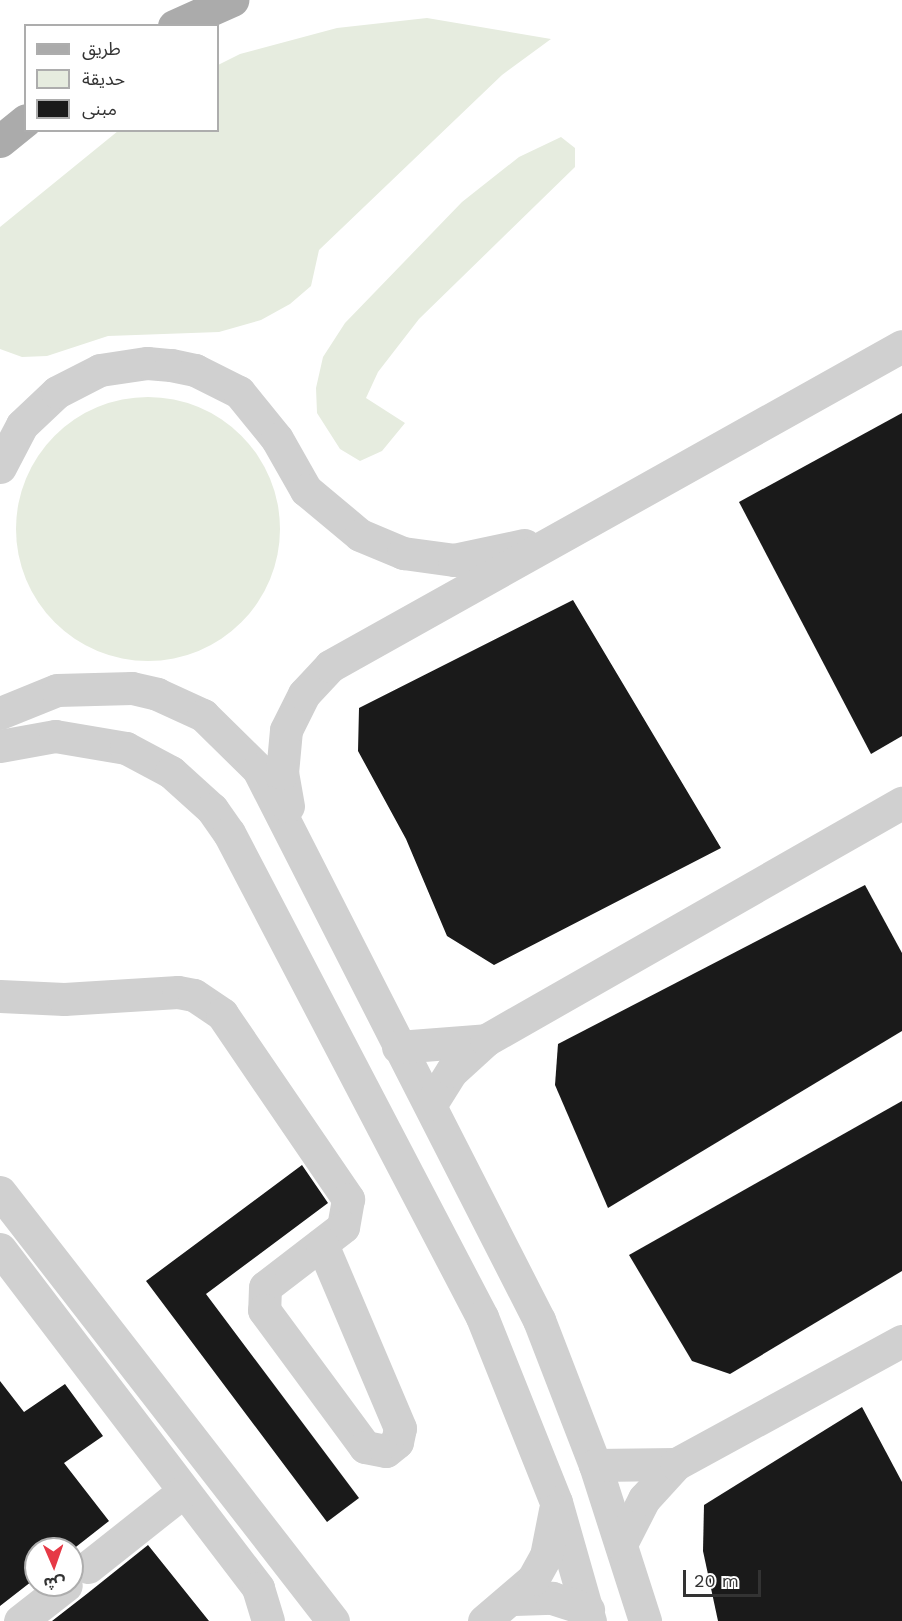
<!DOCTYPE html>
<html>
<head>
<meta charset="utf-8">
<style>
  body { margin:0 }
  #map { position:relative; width:902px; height:1621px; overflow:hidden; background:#fff; font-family:"Work Sans","Noto Sans Arabic",sans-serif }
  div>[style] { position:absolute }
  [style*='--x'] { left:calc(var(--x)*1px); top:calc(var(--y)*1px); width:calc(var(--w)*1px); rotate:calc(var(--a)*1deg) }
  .green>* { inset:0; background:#e6ecdf }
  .round { border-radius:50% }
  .building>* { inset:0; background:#1a1a1a }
  .minor>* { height:33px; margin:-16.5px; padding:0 16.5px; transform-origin:16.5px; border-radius:16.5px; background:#d0d0d0 }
  .major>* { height:33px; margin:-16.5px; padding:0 16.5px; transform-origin:16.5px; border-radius:16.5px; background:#ababab }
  span { translate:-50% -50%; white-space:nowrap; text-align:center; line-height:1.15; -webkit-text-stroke:6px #fff; paint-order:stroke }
  .legend { position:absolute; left:24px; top:24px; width:195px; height:108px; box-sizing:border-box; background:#fff; border:2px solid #adadad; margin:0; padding:8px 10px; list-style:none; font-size:18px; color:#333 }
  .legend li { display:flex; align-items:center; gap:12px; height:30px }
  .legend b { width:30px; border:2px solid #adadad }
  .north { position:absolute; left:24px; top:1537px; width:60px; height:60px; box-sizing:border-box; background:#fff; border:2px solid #adadad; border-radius:50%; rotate:178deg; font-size:16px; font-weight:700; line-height:24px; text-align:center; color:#333 }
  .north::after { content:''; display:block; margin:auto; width:21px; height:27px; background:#e63946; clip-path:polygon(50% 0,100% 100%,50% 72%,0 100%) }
  .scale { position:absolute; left:683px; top:1570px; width:78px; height:27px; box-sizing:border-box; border:3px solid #333; border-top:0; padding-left:8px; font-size:18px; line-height:21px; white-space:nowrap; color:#333; -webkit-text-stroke:4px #fff; paint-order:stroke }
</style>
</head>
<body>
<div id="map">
  <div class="green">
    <div style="clip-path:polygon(427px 18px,551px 39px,502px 75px,319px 250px,311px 286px,290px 304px,261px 320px,219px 332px,108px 336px,47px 356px,22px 357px,0 349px,0 227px,118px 131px,218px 130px,218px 65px,240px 54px,337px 28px)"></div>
    <div style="clip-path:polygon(561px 137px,575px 148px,575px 167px,419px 319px,378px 372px,366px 398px,405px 423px,382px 451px,360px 461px,340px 449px,317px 413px,316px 388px,323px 357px,345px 323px,462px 202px,519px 157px)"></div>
    <div class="round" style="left:16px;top:397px;width:264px;height:264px"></div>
  </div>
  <div class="building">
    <div style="clip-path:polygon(902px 413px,902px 736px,871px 754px,739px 502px)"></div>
    <div style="clip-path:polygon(573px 600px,721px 848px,494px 965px,447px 936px,406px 839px,358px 751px,359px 708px)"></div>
    <div style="clip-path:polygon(865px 885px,902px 953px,902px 1031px,608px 1208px,555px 1085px,558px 1044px)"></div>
    <div style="clip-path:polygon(902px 1101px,902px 1271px,730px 1374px,692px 1361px,629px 1255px)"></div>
    <div style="clip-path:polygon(302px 1165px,328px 1203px,206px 1294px,359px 1498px,327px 1522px,146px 1281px)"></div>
    <div style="clip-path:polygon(0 1381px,24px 1412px,65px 1384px,103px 1436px,64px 1463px,109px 1521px,72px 1550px,36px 1549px,36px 1578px,0 1606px)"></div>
    <div style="clip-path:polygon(862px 1407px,902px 1482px,902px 1621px,718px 1621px,703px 1551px,704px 1505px)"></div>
    <div style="clip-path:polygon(148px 1545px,209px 1621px,52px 1621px,88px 1593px)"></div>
  </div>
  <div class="minor">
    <div style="--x:0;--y:467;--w:47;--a:-62.4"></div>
    <div style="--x:22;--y:425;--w:48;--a:-43.3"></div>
    <div style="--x:57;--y:392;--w:48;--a:-27.1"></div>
    <div style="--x:100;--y:370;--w:48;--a:-8.5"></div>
    <div style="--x:147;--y:363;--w:24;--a:5"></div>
    <div style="--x:171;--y:365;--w:25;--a:12"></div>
    <div style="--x:195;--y:370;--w:49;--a:26.6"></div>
    <div style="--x:239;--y:392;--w:60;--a:51"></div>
    <div style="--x:277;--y:439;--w:59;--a:60.4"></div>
    <div style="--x:306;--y:490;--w:70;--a:39.8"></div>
    <div style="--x:360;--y:535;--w:47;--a:22.7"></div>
    <div style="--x:403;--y:553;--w:51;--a:7.8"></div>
    <div style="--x:454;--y:560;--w:72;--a:-12.1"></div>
    <div style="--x:0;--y:713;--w:61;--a:-22"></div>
    <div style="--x:57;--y:690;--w:75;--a:-1.5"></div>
    <div style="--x:132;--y:688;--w:26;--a:13"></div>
    <div style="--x:157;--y:694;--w:51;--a:24.5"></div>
    <div style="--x:203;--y:715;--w:77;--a:44.5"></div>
    <div style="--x:258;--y:769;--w:619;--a:62.98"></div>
    <div style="--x:539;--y:1320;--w:155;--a:68.9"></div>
    <div style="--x:595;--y:1465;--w:164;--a:72.2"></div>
    <div style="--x:0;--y:746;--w:56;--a:-10.3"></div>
    <div style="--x:55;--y:736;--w:72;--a:9.6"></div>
    <div style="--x:126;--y:748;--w:51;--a:28.1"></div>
    <div style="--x:171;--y:772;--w:55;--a:42.1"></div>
    <div style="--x:212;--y:809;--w:29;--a:55"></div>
    <div style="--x:229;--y:833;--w:546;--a:62.4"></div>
    <div style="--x:482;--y:1317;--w:199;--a:68.2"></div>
    <div style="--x:556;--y:1502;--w:124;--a:74.1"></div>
    <div style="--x:288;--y:806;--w:34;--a:-100"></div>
    <div style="--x:282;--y:773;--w:43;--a:-84.7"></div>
    <div style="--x:286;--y:730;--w:40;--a:-63.4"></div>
    <div style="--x:304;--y:694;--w:38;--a:-47"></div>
    <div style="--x:330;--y:666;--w:655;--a:-29.22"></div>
    <div style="--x:0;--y:996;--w:64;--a:2.7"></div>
    <div style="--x:64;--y:999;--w:114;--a:-3.5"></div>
    <div style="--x:178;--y:992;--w:16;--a:11"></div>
    <div style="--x:194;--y:995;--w:34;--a:34"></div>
    <div style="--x:222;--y:1014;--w:224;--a:55.7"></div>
    <div style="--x:348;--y:1199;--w:28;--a:100"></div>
    <div style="--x:343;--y:1227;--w:98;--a:142.4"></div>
    <div style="--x:265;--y:1287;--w:23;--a:92"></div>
    <div style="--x:264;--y:1310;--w:170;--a:53.6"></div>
    <div style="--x:365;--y:1447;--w:21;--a:11"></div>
    <div style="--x:386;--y:1451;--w:14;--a:-39"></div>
    <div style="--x:397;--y:1442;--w:14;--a:-78"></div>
    <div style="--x:400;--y:1428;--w:200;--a:-113"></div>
    <div style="--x:398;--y:1047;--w:88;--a:-4.5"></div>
    <div style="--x:431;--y:1104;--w:39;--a:-58"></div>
    <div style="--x:452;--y:1071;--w:46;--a:-42.4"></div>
    <div style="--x:486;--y:1040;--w:479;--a:-29.7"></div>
    <div style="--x:0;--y:1192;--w:543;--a:52.18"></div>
    <div style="--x:0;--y:1249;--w:426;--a:52.7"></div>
    <div style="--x:258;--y:1588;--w:34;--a:73"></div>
    <div style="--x:595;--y:1465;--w:81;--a:-0.7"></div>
    <div style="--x:621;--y:1544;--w:51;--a:-62.9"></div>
    <div style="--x:644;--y:1499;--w:47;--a:-47.6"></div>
    <div style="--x:676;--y:1464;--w:257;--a:-28.6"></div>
    <div style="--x:88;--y:1567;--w:122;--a:-38.4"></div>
    <div style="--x:514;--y:1599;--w:38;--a:-2"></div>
    <div style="--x:552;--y:1598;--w:38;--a:18"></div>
    <div style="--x:20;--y:1621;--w:58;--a:-38"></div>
    <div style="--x:484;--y:1621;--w:65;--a:-40.6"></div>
    <div style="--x:533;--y:1579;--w:26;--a:-61"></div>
    <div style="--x:546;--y:1556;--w:47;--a:-78.9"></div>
  </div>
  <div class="major">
    <div style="--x:174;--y:26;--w:64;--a:-24.1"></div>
    <div style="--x:0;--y:141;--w:33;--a:-39"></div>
  </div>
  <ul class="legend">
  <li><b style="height:8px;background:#ababab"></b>طريق</li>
  <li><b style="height:16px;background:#e6ecdf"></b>حديقة</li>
  <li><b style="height:16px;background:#1a1a1a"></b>مبنى</li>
  </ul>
  <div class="north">ش</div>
  <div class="scale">20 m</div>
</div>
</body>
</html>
